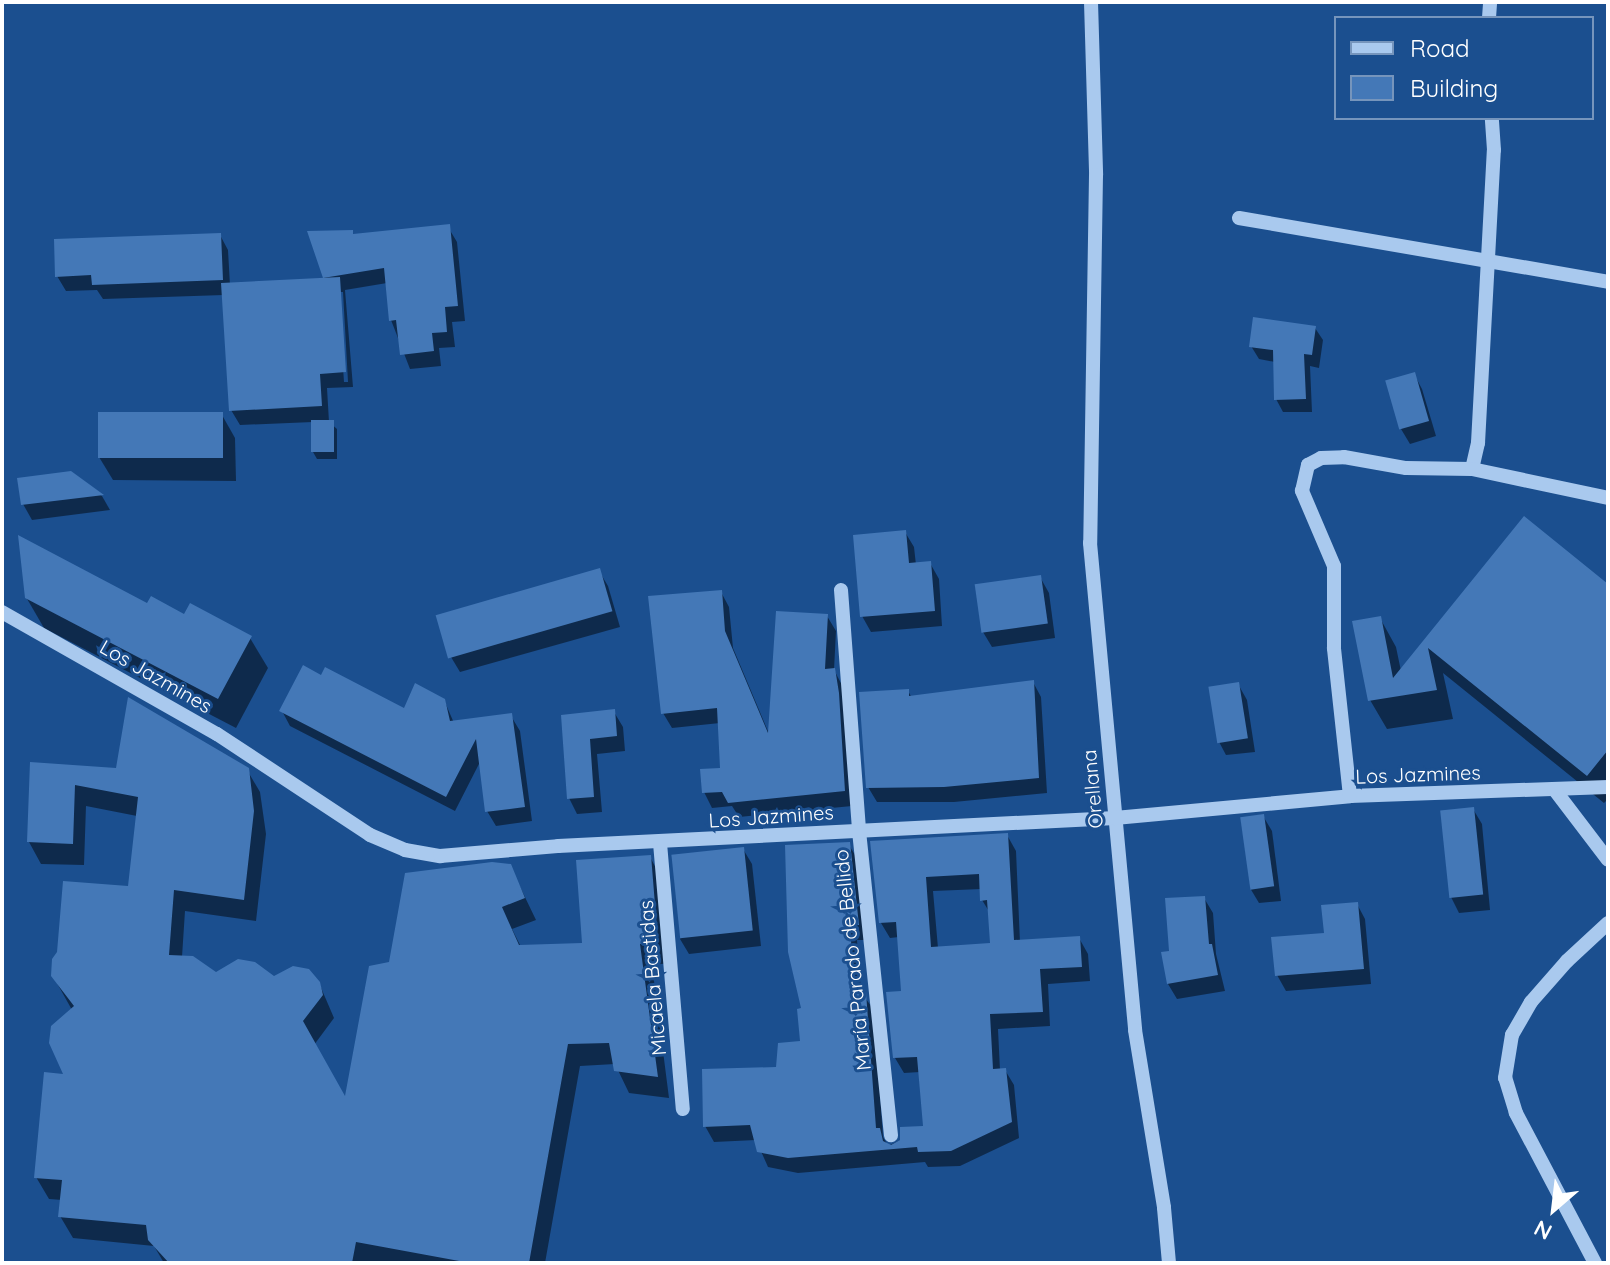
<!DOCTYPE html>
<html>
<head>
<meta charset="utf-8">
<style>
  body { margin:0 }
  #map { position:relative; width:1610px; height:1265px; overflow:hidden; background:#1b4f8f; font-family:Quicksand,sans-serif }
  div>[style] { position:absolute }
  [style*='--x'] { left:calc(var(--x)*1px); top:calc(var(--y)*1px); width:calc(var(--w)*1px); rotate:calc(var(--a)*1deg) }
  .shadow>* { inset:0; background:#0007 }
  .building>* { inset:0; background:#4478b7; transform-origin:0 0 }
  .minor>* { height:14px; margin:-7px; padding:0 7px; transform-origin:7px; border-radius:7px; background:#a9c9ee }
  span { translate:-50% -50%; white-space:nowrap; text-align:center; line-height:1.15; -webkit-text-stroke:6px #1b4f8f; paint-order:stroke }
  .street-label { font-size:20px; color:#fff }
  .frame { position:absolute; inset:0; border:4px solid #fff; pointer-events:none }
  .legend { position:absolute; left:1334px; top:16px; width:260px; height:104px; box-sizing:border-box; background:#1b4f8f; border:2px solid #7695bc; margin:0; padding:10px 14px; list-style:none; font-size:24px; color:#fff }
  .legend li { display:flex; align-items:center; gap:16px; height:40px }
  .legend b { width:40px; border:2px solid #7695bc }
  .north { position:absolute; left:1514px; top:1169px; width:80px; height:80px; -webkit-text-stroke:6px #1b4f8f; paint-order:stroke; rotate:208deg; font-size:22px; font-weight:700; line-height:32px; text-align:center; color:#fff }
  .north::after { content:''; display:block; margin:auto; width:28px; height:36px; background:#fff; clip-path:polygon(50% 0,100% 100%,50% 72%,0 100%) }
</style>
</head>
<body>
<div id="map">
  <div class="shadow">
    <div style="clip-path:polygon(evenodd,448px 227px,457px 242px,465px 321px,452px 322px,455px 347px,439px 348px,441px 366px,410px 369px,391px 320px,387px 283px,345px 290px,353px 387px,327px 388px,329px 422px,337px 429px,337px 459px,317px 459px,313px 452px,313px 422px,240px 425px,231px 410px,224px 295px,103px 299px,97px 290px,66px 291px,57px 276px,220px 235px,228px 250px,230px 285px,325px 280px,310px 233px,354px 236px,448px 227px,338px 292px,343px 292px,348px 382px,344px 382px,338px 292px)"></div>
    <div style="clip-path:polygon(1315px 328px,1323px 340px,1319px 368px,1310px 366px,1312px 412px,1283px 412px,1276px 399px,1275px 362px,1259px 359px,1251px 346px)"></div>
    <div style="clip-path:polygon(1414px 374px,1422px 389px,1436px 436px,1410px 444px,1401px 429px)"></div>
    <div style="clip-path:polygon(222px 415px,235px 438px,236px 481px,113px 480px,99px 457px)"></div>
    <div style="clip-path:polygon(71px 473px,102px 496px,110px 510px,32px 520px,23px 504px)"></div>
    <div style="clip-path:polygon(1525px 519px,1605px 584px,1608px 580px,1608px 799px,1604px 803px,1443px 673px,1453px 719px,1387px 729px,1370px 700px,1380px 618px,1396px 647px,1401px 671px)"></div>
    <div style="clip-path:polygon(905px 532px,914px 547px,916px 565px,930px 563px,939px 579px,942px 626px,871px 632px,862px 616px)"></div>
    <div style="clip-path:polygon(599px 571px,608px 586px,620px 627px,460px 672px,451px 657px)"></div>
    <div style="clip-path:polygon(1040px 577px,1049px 593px,1055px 638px,992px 647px,983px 632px)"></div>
    <div style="clip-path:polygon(721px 592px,729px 607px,733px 648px,770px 736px,827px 616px,836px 631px,834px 670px,842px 685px,852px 806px,739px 817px,732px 806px,712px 808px,704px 792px,722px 770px,720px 723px,672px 728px,663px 713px)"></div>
    <div style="clip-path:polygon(26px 597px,148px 605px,250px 638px,268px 668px,236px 728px,44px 628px)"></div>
    <div style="clip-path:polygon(1033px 682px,1041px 697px,1047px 793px,954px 802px,877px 802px,868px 787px,908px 691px,912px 698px)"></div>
    <div style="clip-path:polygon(1238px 684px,1247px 700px,1255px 752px,1226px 755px,1218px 740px)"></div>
    <div style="clip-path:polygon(444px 700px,454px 723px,511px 716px,520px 731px,532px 821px,496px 826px,487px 811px,481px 760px,455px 811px,290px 726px,282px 711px,404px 711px)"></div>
    <div style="clip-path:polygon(614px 712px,623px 727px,625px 751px,597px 754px,602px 812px,577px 814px,569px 798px,563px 716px)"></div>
    <div style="clip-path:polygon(32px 764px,117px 770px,247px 770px,260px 792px,266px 834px,256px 921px,185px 911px,182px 957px,216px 975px,319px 983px,334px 1018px,314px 1045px,346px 1101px,391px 964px,510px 866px,536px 920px,512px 929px,521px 947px,584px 945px,650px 857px,662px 879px,670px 963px,652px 965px,669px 1098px,629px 1093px,615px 1064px,580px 1066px,545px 1263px,164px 1263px,154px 1246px,73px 1238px,60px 1216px,62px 1200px,49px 1199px,36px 1177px,66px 1076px,72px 1010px,53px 976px,129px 888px,137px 816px,86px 806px,84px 865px,41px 864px,29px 842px)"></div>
    <div style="clip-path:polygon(1473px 809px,1482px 824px,1490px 910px,1459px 913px,1451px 897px)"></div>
    <div style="clip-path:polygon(1263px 816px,1272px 831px,1281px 901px,1259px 903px,1250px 888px)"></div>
    <div style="clip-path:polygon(evenodd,1007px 835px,1016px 851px,1020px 942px,1079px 938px,1088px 954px,1090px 981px,1048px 984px,1050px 1026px,998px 1029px,1000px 1070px,1005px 1070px,1014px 1085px,1019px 1138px,960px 1166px,928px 1167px,925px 1162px,798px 1173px,768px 1167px,756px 1140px,714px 1142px,705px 1126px,778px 1069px,802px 1042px,803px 1010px,849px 845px,858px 860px,866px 940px,857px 940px,859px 972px,863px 995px,874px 1010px,883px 1137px,888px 1146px,926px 1128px,920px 1072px,904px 1073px,895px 1058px,903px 993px,899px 937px,890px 938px,881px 923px,872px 843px,1007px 835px,982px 889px,982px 900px,990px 913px,992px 945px,938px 948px,933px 891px,982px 889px)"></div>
    <div style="clip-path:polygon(743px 849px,752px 864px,761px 946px,689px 954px,680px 939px)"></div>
    <div style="clip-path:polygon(1204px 898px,1213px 913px,1216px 954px,1225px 991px,1177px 999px,1168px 984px,1171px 953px)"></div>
    <div style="clip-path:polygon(1357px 904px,1365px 919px,1371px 984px,1286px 991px,1277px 975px)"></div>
  </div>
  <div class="building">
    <div style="clip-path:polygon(450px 224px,458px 306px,445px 307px,447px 332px,432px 333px,434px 351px,400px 355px,396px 320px,389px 321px,384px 268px,323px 278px,307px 231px,353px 230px,353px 234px)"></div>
    <div style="clip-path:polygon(221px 233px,223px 280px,92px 285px,91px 275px,55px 277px,54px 239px)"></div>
    <div style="clip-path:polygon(340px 277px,346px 372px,320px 374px,322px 406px,229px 411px,221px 283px)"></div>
    <div style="clip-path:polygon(1253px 317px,1316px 326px,1312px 355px,1304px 354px,1306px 399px,1274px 400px,1273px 350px,1249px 347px)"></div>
    <div style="left:1415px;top:372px;width:51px;height:31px;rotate:74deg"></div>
    <div style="left:98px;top:412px;width:125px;height:46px"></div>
    <div style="left:311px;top:420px;width:23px;height:32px"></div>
    <div style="clip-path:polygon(71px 471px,104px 495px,21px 505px,17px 478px)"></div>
    <div style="clip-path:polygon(1524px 516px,1608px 584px,1608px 750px,1587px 776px,1428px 648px,1437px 690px,1368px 701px,1352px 621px,1381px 616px,1393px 678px)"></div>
    <div style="clip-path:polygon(906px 530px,909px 563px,931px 561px,935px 611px,860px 617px,853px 535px)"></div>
    <div style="clip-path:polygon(18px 535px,147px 603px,151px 596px,184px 614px,190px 603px,252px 636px,218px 699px,25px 598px)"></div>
    <div style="left:600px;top:568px;width:45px;height:171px;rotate:74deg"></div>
    <div style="left:1041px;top:575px;width:49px;height:67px;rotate:82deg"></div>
    <div style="clip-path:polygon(722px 590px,725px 631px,768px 733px,776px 611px,828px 614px,825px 669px,835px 668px,839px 693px,845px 791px,728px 803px,722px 792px,702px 793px,700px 769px,720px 768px,717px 708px,661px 714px,648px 596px)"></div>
    <div style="clip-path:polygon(303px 665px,321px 675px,325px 667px,404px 708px,415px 683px,445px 699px,450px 721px,512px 713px,525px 807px,485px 812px,476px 739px,446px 797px,279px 711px)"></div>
    <div style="clip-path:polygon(1034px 680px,1039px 778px,944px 787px,866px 788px,859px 692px,909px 689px,909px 696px)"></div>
    <div style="left:1239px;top:682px;width:57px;height:31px;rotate:81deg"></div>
    <div style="clip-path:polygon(128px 697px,249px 768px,254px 811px,244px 900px,174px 890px,169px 955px,193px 956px,216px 972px,238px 959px,255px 962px,274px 976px,293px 966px,309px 969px,320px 982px,323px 995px,303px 1021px,345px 1096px,369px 966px,389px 962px,405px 873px,492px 862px,511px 864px,525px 898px,502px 907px,519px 945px,582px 943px,576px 860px,651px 855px,658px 942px,640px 944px,658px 1077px,614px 1071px,609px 1043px,568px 1044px,529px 1263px,470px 1263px,356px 1242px,352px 1263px,169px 1263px,148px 1240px,146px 1225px,58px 1217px,62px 1180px,34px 1178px,44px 1072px,63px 1074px,49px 1043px,51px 1026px,74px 1006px,51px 976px,52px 959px,57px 952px,63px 881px,128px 886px,138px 797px,75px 785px,73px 844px,27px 842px,30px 762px,116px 768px)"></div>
    <div style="clip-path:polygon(615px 709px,617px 736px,590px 739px,594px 797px,567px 799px,561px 715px)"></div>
    <div style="left:1474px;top:807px;width:88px;height:34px;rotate:84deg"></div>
    <div style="left:1264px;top:814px;width:73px;height:24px;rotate:82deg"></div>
    <div style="clip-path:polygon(evenodd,1008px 833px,1014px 940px,1080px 936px,1082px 967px,1040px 969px,1043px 1012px,990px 1014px,993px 1069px,1006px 1068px,1012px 1122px,951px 1151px,918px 1152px,917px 1147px,788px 1158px,757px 1152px,750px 1125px,703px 1127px,702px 1069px,776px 1067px,778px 1043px,800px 1041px,797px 1009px,801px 1008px,788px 952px,785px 845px,850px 842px,859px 925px,850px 925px,852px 955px,857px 993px,866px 992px,876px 1128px,880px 1128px,883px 1141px,891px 1145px,900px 1140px,900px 1127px,923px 1126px,917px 1057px,893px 1058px,886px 992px,901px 991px,896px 922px,879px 923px,870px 841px,1008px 833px,979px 874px,980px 901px,987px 900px,990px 943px,931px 947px,926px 877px,979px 874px)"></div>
    <div style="left:744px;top:847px;width:84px;height:73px;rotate:84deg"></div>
    <div style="clip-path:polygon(1205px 896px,1209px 944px,1212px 944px,1218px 975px,1167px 984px,1161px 952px,1169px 951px,1165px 898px)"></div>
    <div style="clip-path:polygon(1358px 902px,1364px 969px,1275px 976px,1271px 937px,1324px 933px,1321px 905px)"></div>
  </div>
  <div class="minor">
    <div style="--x:1091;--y:2;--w:173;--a:88.3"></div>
    <div style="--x:1096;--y:175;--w:368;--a:90.9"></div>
    <div style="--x:1090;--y:543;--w:489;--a:84.7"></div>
    <div style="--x:1135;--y:1030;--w:180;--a:80.7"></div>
    <div style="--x:1164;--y:1208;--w:55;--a:84.8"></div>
    <div style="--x:1489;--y:18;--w:16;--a:-86"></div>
    <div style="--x:1239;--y:218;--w:375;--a:9.8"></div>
    <div style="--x:1472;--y:469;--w:27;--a:-77"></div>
    <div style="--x:1478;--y:443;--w:293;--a:-86.9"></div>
    <div style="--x:1494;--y:150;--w:32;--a:-94"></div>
    <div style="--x:841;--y:590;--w:242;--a:85.7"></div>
    <div style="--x:859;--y:831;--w:306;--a:84"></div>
    <div style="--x:2;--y:612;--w:247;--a:29.6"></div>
    <div style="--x:217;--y:734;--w:183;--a:33.4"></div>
    <div style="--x:370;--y:835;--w:38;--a:23"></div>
    <div style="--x:405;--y:850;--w:36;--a:10"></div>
    <div style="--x:440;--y:856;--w:118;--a:-4.8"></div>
    <div style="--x:558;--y:846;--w:558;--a:-2.88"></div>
    <div style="--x:1115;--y:818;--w:236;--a:-5.3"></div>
    <div style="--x:1350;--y:796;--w:258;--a:-2"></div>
    <div style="--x:1554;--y:789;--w:89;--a:52.7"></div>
    <div style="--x:1350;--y:796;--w:149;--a:-96.2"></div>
    <div style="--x:1334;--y:648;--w:82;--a:-90"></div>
    <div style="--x:1334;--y:566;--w:82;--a:-113.1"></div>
    <div style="--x:1302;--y:491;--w:27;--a:-77"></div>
    <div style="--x:1308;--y:465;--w:15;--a:-28"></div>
    <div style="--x:1321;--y:458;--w:23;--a:-2"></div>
    <div style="--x:1344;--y:457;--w:63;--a:10.1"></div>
    <div style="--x:1406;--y:468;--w:66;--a:0.9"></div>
    <div style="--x:1472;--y:469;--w:139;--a:12"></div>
    <div style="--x:660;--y:843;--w:267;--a:85.1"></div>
    <div style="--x:1595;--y:1263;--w:170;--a:-117.8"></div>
    <div style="--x:1516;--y:1113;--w:37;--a:-107"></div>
    <div style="--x:1505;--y:1078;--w:44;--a:-80.8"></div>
    <div style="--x:1512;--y:1035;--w:38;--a:-60"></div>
    <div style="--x:1531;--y:1002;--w:55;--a:-48.7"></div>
    <div style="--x:1567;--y:961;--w:56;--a:-42.8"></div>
  </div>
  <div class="street-label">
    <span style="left:156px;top:676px;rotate:30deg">Los Jazmines</span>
    <span style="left:1418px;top:774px;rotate:-2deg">Los Jazmines</span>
    <span style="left:1092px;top:789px;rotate:-95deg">Orellana</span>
    <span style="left:771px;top:816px;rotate:-4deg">Los Jazmines</span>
    <span style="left:852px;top:960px;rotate:-96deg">María Parado de Bellido</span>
    <span style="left:652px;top:978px;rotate:-95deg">Micaela Bastidas</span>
  </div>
  <div class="frame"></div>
  <ul class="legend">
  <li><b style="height:10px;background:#a9c9ee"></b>Road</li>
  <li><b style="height:22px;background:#4478b7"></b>Building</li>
  </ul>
  <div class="north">N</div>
</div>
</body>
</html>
